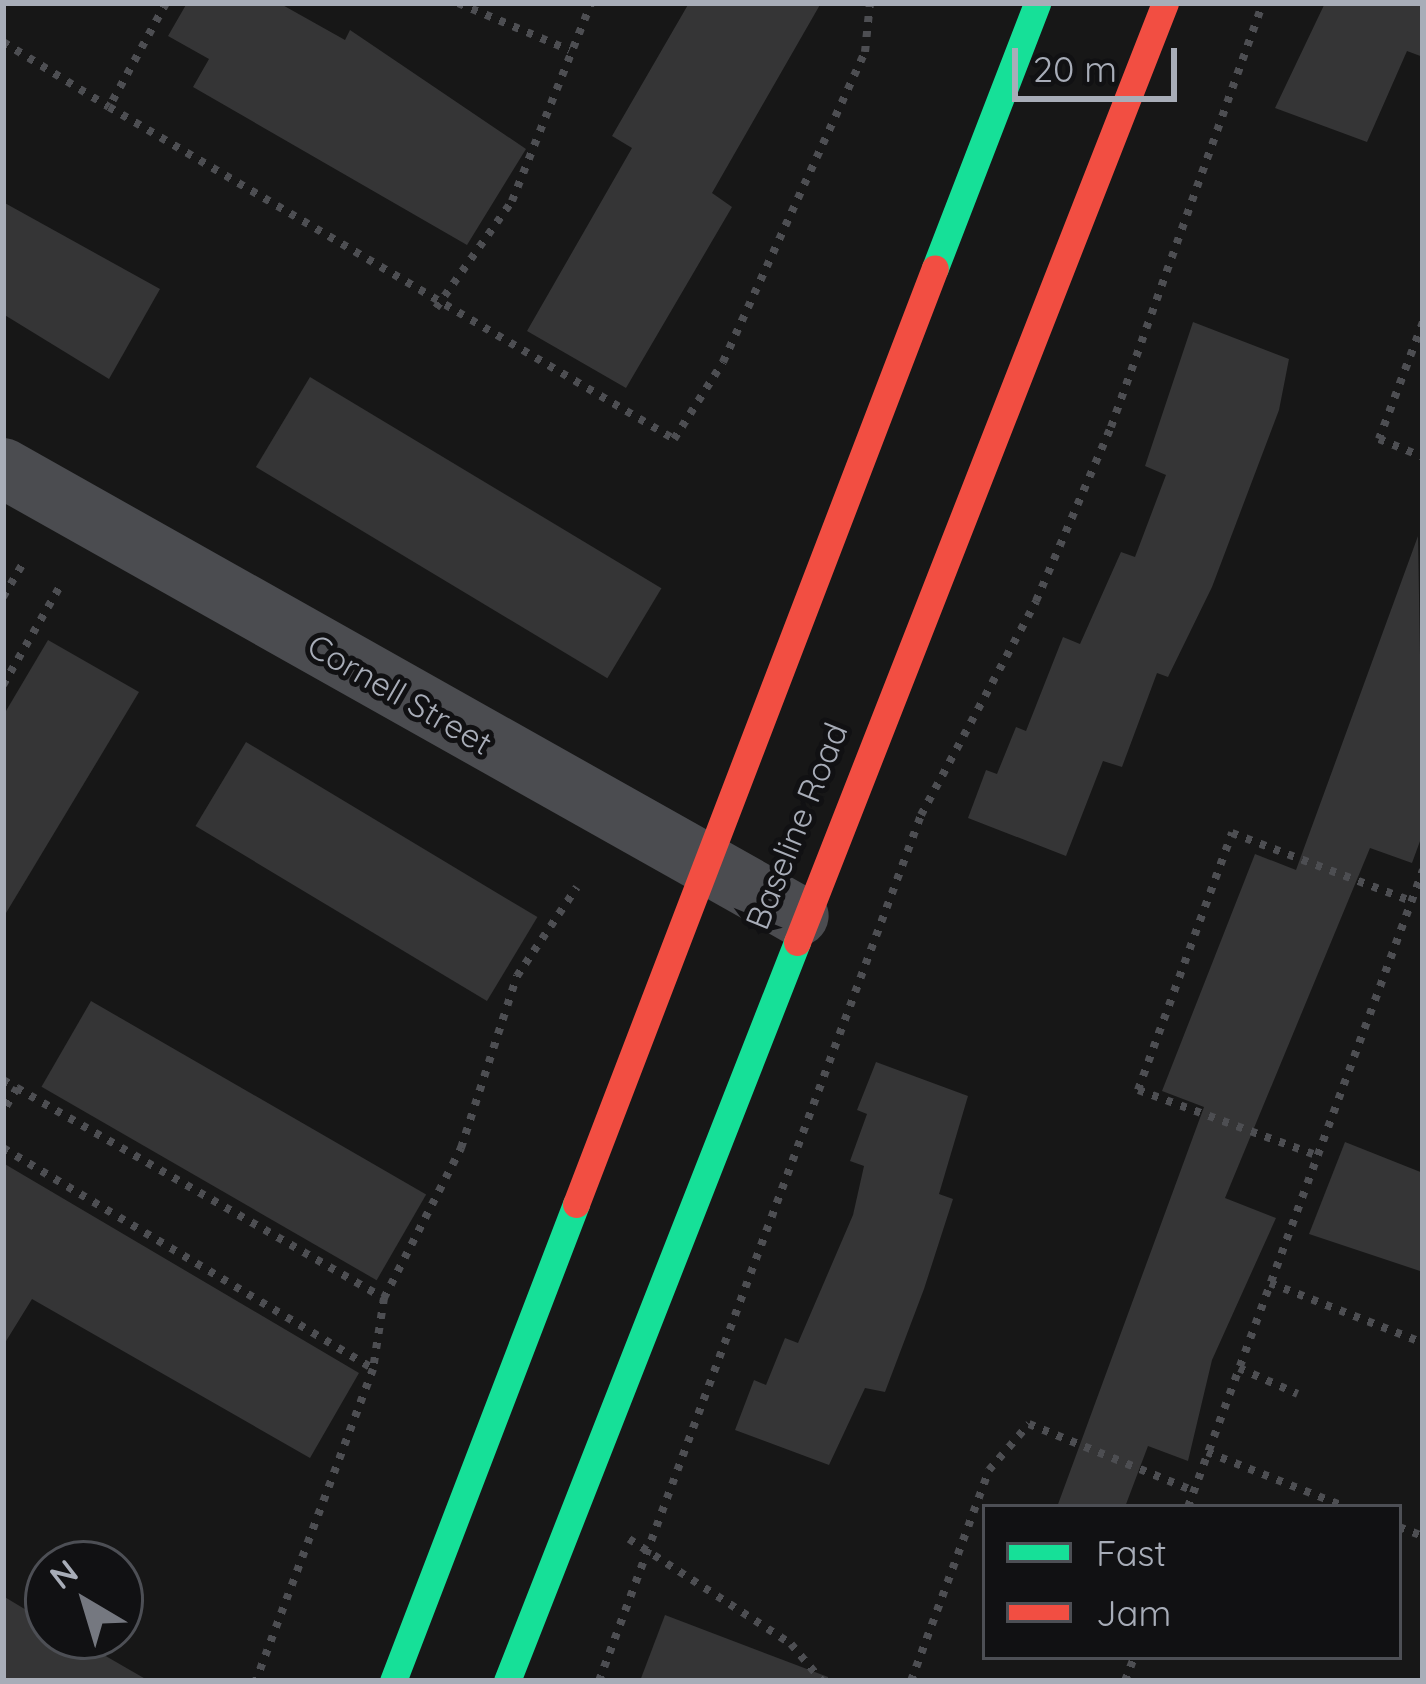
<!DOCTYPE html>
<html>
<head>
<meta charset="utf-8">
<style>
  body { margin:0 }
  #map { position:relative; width:1426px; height:1684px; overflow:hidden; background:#171717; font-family:Quicksand,sans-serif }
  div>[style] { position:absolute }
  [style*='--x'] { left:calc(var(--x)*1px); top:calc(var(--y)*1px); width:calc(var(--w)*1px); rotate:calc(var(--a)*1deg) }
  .building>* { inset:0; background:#353536; transform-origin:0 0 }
  .path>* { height:8px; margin-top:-4px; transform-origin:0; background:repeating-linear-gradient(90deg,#4d4e52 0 6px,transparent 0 15px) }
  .street>* { height:60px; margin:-30px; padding:0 30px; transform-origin:30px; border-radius:30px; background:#4b4c50 }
  .fast>* { height:27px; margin:-13.5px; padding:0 13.5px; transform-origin:13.5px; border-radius:13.5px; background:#16e098 }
  .jam>* { height:27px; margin:-13.5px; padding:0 13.5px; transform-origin:13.5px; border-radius:13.5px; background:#f24e42 }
  span { translate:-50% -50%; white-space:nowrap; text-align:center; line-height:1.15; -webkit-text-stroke:10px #111113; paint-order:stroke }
  .street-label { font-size:33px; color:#a8adb8 }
  .frame { position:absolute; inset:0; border:6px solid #a8adb8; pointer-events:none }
  .legend { position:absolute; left:982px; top:1504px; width:420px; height:156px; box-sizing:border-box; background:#111113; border:3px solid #4d4f55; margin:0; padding:15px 21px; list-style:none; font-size:36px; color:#a8adb8 }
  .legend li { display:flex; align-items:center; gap:24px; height:60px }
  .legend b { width:60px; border:3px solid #4d4f55 }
  .north { position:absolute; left:24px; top:1540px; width:120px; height:120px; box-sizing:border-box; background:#111113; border:3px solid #4d4f55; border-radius:50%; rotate:322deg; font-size:33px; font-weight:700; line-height:48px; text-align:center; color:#a8adb8 }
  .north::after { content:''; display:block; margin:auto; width:42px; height:54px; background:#757880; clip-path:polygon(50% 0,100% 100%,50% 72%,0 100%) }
  .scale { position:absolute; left:1012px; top:48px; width:165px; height:54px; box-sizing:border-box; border:6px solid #a8adb8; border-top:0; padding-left:15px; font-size:36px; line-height:42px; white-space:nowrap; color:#a8adb8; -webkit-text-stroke:9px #111113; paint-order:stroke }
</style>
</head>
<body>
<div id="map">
  <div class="building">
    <div style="clip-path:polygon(187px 3px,279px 3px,345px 40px,350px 30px,526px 149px,467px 245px,193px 87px,209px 59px,168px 36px)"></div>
    <div style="clip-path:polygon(689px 3px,821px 3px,712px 193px,732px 207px,626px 388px,527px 331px,632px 148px,612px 136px)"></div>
    <div style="clip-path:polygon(1325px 3px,1423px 3px,1423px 57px,1407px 51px,1367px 142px,1275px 108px)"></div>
    <div style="clip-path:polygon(3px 202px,160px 289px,109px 379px,3px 314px)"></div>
    <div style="clip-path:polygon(1193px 322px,1289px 359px,1279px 410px,1212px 587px,1168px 677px,1157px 673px,1122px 767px,1103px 761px,1066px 856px,968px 818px,986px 770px,997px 774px,1016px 727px,1026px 731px,1063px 637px,1080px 644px,1121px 552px,1135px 557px,1166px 475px,1145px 466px)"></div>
    <div style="left:310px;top:377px;width:410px;height:105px;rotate:31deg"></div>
    <div style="clip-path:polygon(1418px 536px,1423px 833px,1412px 863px,1370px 848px,1225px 1198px,1276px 1218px,1212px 1360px,1188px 1461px,1148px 1446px,1125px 1507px,1057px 1507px,1204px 1107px,1162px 1091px,1255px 854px,1296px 870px)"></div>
    <div style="clip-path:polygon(48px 640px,139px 692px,3px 918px,3px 716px)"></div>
    <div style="left:246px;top:742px;width:340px;height:98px;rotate:31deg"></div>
    <div style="left:91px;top:1001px;width:387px;height:99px;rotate:30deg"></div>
    <div style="clip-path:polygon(876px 1062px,968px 1096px,939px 1194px,953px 1199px,924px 1289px,885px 1392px,865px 1388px,829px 1465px,735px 1430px,754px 1380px,766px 1385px,785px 1338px,798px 1343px,853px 1215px,864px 1166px,850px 1161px,867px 1114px,857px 1110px)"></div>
    <div style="clip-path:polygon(1345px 1142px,1423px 1173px,1423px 1272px,1309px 1234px)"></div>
    <div style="clip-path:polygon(3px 1163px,359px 1373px,310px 1458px,32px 1299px,3px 1346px)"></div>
    <div style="clip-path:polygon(3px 1596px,48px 1623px,48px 1636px,71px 1636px,149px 1681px,3px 1681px)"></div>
    <div style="clip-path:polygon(665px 1615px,828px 1677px,828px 1681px,640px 1681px)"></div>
  </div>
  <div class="path">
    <div style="--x:166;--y:3;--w:119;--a:118.7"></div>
    <div style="--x:109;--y:107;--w:655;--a:30.44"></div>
    <div style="--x:674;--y:439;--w:91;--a:-57.5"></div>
    <div style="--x:723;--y:362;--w:341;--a:-65.4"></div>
    <div style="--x:865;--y:52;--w:49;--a:-84.2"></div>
    <div style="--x:458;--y:3;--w:121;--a:22.9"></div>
    <div style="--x:3;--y:42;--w:124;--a:31.5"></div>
    <div style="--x:436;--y:308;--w:131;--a:-54.6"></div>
    <div style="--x:512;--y:201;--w:213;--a:-68.2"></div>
    <div style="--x:1423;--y:322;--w:125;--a:110.6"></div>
    <div style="--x:1379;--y:439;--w:48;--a:22.2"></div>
    <div style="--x:3;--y:597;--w:43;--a:-59.3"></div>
    <div style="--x:3;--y:685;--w:118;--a:-60"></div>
    <div style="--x:3;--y:1080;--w:16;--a:30"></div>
    <div style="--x:17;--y:1088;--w:27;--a:121"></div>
    <div style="--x:17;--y:1088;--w:423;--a:29.8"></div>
    <div style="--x:384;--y:1298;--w:72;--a:98.8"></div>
    <div style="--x:373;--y:1369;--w:333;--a:110.6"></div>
    <div style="--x:3;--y:1148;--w:431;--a:30.8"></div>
    <div style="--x:1313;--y:1154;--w:186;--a:-159.9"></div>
    <div style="--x:1138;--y:1090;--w:274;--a:-69.9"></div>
    <div style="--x:1232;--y:833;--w:188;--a:20.8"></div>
    <div style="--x:1270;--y:1283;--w:164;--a:21.4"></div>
    <div style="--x:384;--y:1298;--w:169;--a:-62.8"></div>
    <div style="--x:461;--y:1148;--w:181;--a:-72"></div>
    <div style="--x:517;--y:976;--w:107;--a:-56"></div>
    <div style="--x:1239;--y:1368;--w:64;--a:23.8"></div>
    <div style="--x:1207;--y:1452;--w:149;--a:21.6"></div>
    <div style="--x:1188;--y:1507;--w:679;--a:-69.75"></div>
    <div style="--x:1399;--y:1527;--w:26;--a:21"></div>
    <div style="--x:629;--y:1539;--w:193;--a:32.9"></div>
    <div style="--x:791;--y:1644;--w:48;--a:50"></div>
    <div style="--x:599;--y:1681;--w:924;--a:-69.6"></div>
    <div style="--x:921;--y:815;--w:243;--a:-61.7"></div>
    <div style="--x:1036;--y:601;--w:189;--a:-66.7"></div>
    <div style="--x:1111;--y:427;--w:450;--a:-70.3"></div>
    <div style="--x:911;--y:1681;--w:225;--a:-69.7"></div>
    <div style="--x:989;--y:1470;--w:61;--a:-49"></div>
    <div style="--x:1029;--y:1424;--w:178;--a:22.1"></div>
    <div style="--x:1125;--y:1681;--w:26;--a:-69"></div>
  </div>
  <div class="street">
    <div style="--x:3;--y:468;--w:913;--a:29.37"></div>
  </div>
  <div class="fast">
    <div style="--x:935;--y:268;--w:284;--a:-68.9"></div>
    <div style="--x:393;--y:1681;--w:511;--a:-69.01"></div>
    <div style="--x:507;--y:1681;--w:794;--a:-68.57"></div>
  </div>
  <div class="jam">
    <div style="--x:797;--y:942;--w:1009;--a:-68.6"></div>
    <div style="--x:576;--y:1204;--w:1002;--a:-69.02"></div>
  </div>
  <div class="street-label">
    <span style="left:400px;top:694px;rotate:30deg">Cornell Street</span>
    <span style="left:796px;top:826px;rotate:-68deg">Baseline Road</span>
  </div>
  <div class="frame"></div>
  <ul class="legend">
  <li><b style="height:15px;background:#16e098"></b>Fast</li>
  <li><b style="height:15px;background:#f24e42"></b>Jam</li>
  </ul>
  <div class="north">N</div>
  <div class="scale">20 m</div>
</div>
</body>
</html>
